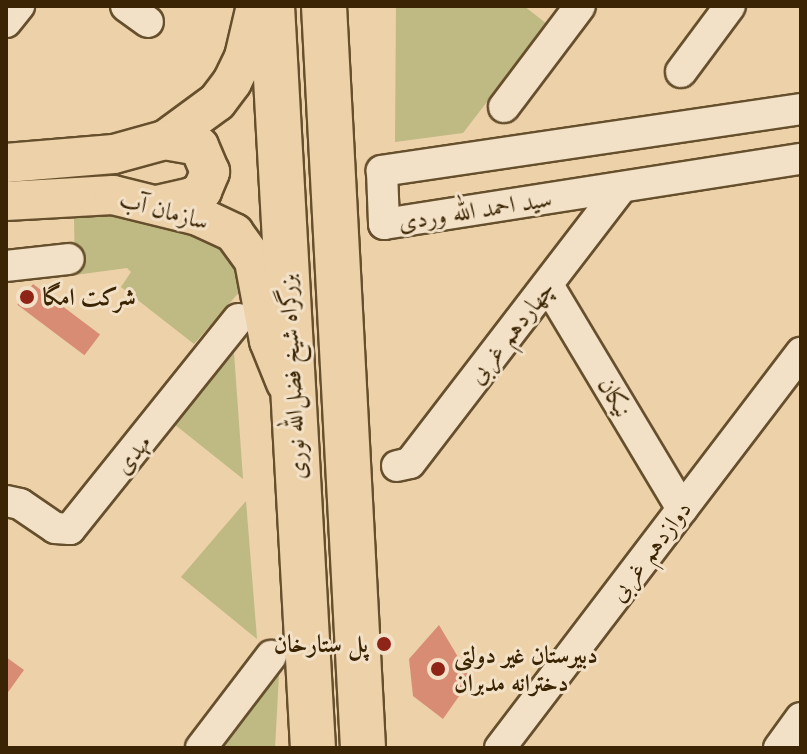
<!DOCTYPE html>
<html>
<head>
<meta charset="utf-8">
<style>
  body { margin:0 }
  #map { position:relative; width:807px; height:754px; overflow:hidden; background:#ecd1a9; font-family:"Libre Caslon Text",Amiri,serif }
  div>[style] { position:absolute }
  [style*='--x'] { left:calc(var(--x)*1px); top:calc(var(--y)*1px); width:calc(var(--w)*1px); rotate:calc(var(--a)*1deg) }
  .green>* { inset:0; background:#bfb983 }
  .building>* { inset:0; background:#d88c73; transform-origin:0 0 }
  .roads { filter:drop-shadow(2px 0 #664f2c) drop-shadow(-2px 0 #664f2c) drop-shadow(0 2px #664f2c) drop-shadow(0 -2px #664f2c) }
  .minor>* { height:30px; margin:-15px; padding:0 15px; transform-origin:15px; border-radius:15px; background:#f3e1c7 }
  .major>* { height:38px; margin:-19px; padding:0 19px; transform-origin:19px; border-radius:19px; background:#ecd1a9 }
  .highway>* { height:44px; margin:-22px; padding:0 22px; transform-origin:22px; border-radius:22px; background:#ecd1a9 }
  .dots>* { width:22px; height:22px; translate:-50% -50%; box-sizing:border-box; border:4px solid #f3e1c7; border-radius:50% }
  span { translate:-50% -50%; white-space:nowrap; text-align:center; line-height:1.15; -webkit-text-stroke:6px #f3e1c7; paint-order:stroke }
  .street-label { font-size:24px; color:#3a2403 }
  .poi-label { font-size:24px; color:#3a2403; font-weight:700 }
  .left { translate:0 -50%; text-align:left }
  .right { translate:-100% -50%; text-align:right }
  .frame { position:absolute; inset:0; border:8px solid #3a2403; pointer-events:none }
</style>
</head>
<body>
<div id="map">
  <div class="green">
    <div style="clip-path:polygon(396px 6px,524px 6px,547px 24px,463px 133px,395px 142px)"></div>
    <div style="clip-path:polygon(124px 215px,221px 243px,238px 266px,241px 290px,194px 344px,121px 287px,131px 272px,127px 268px,75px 275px,74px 217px)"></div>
    <div style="clip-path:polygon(234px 353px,243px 479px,174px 424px)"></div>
    <div style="clip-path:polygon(246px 501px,257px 639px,181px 577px)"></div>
    <div style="clip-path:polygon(279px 674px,275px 748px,221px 748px)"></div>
  </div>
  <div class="building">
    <div style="left:33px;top:284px;width:84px;height:26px;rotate:37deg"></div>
    <div style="clip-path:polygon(439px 625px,471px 679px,443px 719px,413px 696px,409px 659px)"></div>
    <div style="clip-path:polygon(6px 657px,24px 670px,6px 695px)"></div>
  </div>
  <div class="roads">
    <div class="minor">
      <div style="--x:126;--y:6;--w:27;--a:36"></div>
      <div style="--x:6;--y:22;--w:21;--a:-51"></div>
      <div style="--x:681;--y:72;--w:82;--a:-53.4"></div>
      <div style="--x:504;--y:107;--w:126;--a:-53"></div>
      <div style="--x:801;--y:109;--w:424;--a:171.6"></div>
      <div style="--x:382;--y:171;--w:53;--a:87.8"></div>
      <div style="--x:384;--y:224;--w:422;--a:-8.9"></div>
      <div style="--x:6;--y:266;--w:63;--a:-6.3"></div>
      <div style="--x:548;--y:285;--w:261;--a:59.1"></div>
      <div style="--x:397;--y:466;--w:13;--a:-13"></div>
      <div style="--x:410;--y:463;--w:345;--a:-52.5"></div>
      <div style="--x:6;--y:501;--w:14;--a:12"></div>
      <div style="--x:20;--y:504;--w:42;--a:34.4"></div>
      <div style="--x:55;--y:528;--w:15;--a:4"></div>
      <div style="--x:70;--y:529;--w:269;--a:-51.3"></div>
      <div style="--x:201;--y:748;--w:116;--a:-52.7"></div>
      <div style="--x:500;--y:748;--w:497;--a:-52.7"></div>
      <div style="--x:779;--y:748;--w:37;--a:-54"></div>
    </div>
    <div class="major">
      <div style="--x:6;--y:163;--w:108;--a:-4.8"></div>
      <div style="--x:114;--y:154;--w:53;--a:-15.4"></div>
      <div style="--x:165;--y:140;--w:64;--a:-36.2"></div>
      <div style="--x:217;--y:102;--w:25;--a:-53"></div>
      <div style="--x:232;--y:82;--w:28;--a:-64"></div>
      <div style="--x:244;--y:57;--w:52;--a:-76.8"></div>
      <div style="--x:6;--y:201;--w:107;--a:-3.2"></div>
      <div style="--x:113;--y:195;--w:88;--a:13.9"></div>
      <div style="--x:198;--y:216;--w:40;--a:25"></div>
      <div style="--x:234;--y:233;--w:34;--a:54"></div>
      <div style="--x:254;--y:261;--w:81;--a:79.4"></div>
      <div style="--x:269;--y:341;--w:45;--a:68"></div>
      <div style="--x:157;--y:205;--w:36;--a:-13"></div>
      <div style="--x:192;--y:197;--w:12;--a:-31"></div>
      <div style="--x:202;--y:191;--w:21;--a:-67"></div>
      <div style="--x:210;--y:172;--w:28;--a:-113"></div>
      <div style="--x:199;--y:146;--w:35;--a:-170"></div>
    </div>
    <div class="highway">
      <div style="--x:272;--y:6;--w:743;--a:86.84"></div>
      <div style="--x:324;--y:6;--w:743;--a:86.99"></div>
    </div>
  </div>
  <div class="dots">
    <div style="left:27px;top:297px;background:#8f2418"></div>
    <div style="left:384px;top:644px;background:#8f2418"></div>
    <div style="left:438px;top:669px;background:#8f2418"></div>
  </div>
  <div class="street-label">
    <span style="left:164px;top:210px;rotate:15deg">سازمان آب</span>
    <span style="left:475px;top:210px;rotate:-9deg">سید احمد الله وردی</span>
    <span style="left:511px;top:332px;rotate:-52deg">چهاردهم غربی</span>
    <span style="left:292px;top:377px;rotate:-93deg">بزرگراه شیخ فضل‌الله نوری</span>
    <span style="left:615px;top:397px;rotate:59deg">نیکان</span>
    <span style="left:132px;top:454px;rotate:-52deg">مهدی</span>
    <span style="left:650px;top:551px;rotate:-53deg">دوازدهم غربی</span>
  </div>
  <div class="poi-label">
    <span class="left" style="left:43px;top:297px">شرکت امگا</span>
    <span class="right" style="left:368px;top:644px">پل ستارخان</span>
    <span class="left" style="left:454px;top:669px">دبیرستان غیر دولتی<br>دخترانه مدبران</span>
  </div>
  <div class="frame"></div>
</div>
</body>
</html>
